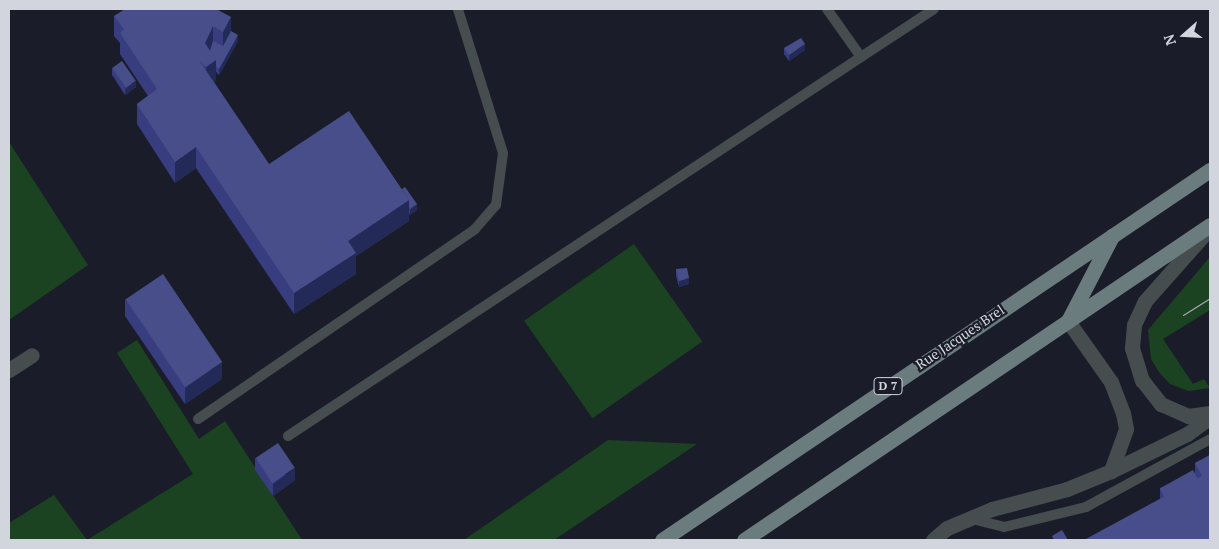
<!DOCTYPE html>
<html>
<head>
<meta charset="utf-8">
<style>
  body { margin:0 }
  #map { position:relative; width:1219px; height:549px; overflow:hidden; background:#1a1d29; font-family:"PT Serif",serif }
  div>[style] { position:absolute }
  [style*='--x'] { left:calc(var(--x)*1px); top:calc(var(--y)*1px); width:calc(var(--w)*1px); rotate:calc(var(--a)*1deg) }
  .green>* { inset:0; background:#1c4321; transform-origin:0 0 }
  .service>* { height:10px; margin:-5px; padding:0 5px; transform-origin:5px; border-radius:5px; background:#454d4e }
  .minor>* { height:15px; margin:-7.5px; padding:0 7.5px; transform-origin:7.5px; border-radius:7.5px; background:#454d4e }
  .primary>* { height:15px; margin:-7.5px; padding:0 7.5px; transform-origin:7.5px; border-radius:7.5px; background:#6b7c7f }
  .tram>* { height:1px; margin:-0.5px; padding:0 0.5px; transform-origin:0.5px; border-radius:0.5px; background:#aeb0b9 }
  .wall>* { inset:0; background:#373d7f }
  .shaded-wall>* { inset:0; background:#242a58 }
  .building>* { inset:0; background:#484e89; transform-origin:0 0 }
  span { translate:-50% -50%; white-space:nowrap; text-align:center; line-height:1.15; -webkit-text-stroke:4.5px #1a1d29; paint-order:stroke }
  .shield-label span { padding:1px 4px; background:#1a1d29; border:1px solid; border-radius:4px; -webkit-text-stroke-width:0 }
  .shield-label { font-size:12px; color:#d3d5de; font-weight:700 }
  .street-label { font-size:14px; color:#d3d5de }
  .frame { position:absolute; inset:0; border:10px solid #d3d5de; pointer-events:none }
  .north { position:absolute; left:1159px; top:10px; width:50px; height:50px; -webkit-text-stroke:4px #1a1d29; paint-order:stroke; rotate:251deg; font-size:14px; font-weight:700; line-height:20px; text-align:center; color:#d3d5de }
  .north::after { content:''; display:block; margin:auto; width:18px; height:22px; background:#d3d5de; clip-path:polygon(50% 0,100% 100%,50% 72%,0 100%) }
</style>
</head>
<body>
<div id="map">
  <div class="green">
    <div style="clip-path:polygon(9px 142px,88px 265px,9px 320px)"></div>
    <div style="left:634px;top:244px;width:119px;height:134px;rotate:55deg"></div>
    <div style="clip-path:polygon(1210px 257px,1210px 310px,1163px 339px,1193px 384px,1204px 379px,1210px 388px,1188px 391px,1170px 384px,1159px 372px,1151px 359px,1148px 330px)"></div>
    <div style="clip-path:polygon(137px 340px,199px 439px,225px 421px,302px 540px,9px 540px,9px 523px,54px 495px,87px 540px,193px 474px,117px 353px)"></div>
    <div style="clip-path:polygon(608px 440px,697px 444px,554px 540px,464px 540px)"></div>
  </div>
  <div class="service">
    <div style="--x:827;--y:9;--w:59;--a:54.7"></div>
    <div style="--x:861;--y:57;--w:87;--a:-33.3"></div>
    <div style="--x:198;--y:419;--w:336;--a:-34.4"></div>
    <div style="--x:475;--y:229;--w:32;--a:-49"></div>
    <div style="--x:496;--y:205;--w:52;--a:-82.3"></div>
    <div style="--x:503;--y:153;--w:151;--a:-107.4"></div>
    <div style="--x:288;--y:436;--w:687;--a:-33.48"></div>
    <div style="--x:968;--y:518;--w:37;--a:14"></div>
    <div style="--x:1004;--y:527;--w:84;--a:-13.7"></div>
    <div style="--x:1086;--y:507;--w:141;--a:-28.7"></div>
  </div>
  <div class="minor">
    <div style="--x:1207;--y:231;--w:94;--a:131.5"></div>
    <div style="--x:1145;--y:301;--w:26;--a:115"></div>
    <div style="--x:1134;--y:325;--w:23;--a:95"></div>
    <div style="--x:1132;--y:348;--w:34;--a:73"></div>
    <div style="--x:1142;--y:380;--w:31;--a:52"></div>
    <div style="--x:1161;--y:404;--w:30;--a:24"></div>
    <div style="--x:1188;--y:416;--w:22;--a:-8"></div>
    <div style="--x:1068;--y:321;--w:75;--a:54.8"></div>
    <div style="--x:1111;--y:382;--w:33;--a:69"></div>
    <div style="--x:1123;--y:413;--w:16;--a:79"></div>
    <div style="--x:1126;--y:429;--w:45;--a:109.7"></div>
    <div style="--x:9;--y:370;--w:27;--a:-33"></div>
    <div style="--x:933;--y:540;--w:18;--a:-41"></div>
    <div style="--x:947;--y:528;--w:49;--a:-22.9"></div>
    <div style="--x:992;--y:509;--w:78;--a:-14.9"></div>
    <div style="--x:1067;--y:489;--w:48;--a:-22.2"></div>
    <div style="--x:1111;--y:471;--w:85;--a:-26"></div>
    <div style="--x:1187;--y:434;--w:29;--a:-36"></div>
  </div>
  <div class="primary">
    <div style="--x:1068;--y:321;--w:96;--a:-62.6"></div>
    <div style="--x:662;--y:540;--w:661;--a:-34.03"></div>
    <div style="--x:744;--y:540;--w:562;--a:-34.06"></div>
  </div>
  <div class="tram">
    <div style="--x:1183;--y:315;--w:32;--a:-32"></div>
  </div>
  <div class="wall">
    <div style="clip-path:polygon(216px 9px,238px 41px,219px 75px,216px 72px,216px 81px,214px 82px,269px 164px,402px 189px,417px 210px,410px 215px,409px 213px,409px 221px,356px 256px,356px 274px,294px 314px,196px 168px,175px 183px,137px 124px,137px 104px,148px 96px,120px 54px,120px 43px,114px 36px,114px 16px)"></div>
    <div style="clip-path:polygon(784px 48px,805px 50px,789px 61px,784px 54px)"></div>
    <div style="clip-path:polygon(112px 68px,136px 87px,125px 95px,112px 75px)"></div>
    <div style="clip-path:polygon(676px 269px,689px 284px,679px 287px,676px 276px)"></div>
    <div style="clip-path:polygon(125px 299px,222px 379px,185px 404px,125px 316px)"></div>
    <div style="clip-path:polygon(1210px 455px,1210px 540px,1160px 499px,1160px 488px,1195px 473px,1195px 463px)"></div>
    <div style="clip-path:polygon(255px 458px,295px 480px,273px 496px,255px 470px)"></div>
  </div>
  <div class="shaded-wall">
    <div style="clip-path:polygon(231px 17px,231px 37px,223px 52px,223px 32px)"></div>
    <div style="clip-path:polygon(213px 26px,213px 47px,205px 64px,205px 43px)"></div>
    <div style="clip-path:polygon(238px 35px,238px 41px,219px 75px,219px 69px)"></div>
    <div style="clip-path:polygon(805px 44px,805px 50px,789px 61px,789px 55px)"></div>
    <div style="clip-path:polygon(216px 60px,216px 81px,206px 87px,206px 67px)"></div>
    <div style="clip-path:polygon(136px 81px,136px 87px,125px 95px,125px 89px)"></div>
    <div style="clip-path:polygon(196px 147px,196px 168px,175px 183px,175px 162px)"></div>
    <div style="clip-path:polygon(409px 200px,409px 221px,356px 256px,356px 274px,294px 314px,294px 293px,348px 241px)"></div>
    <div style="clip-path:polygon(417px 204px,417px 210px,410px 215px,410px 209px)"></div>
    <div style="clip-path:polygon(689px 278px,689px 284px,679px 287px,679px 281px)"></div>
    <div style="clip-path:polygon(222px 362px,222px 379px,185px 404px,185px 388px)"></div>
    <div style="clip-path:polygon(295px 468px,295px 480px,273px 496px,273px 484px)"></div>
  </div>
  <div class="building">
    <div style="clip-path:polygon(125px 9px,216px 9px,231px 17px,223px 32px,213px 26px,205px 43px,216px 60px,206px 67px,199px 60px,269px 164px,349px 111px,409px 200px,348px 241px,356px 253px,294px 293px,196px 147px,175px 162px,137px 104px,157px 89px,120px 33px,124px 29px,114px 16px)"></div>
    <div style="clip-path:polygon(231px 31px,238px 35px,219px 69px,216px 66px,216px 60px,210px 51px,213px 41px,223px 46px)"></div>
    <div style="clip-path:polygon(801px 38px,805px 44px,789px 55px,784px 48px)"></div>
    <div style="left:122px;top:61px;width:24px;height:12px;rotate:55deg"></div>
    <div style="clip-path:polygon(405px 187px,417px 204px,410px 209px,409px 207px,409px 200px,402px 189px)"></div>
    <div style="clip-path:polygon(687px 268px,689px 278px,679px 281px,676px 269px)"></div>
    <div style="left:163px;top:274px;width:106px;height:45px;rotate:56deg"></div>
    <div style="left:278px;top:443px;width:30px;height:27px;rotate:56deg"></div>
    <div style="clip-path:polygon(1210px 455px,1210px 540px,1084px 540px,1202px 476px,1195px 463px)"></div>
    <div style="left:1193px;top:470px;width:10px;height:38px;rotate:61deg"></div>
    <div style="clip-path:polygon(1062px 530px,1068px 540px,1054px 540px,1052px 536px)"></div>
  </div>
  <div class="shield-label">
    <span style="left:888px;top:386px">D 7</span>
  </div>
  <div class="street-label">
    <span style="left:960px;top:337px;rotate:-34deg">Rue Jacques Brel</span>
  </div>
  <div class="frame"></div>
  <div class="north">N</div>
</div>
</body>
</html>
